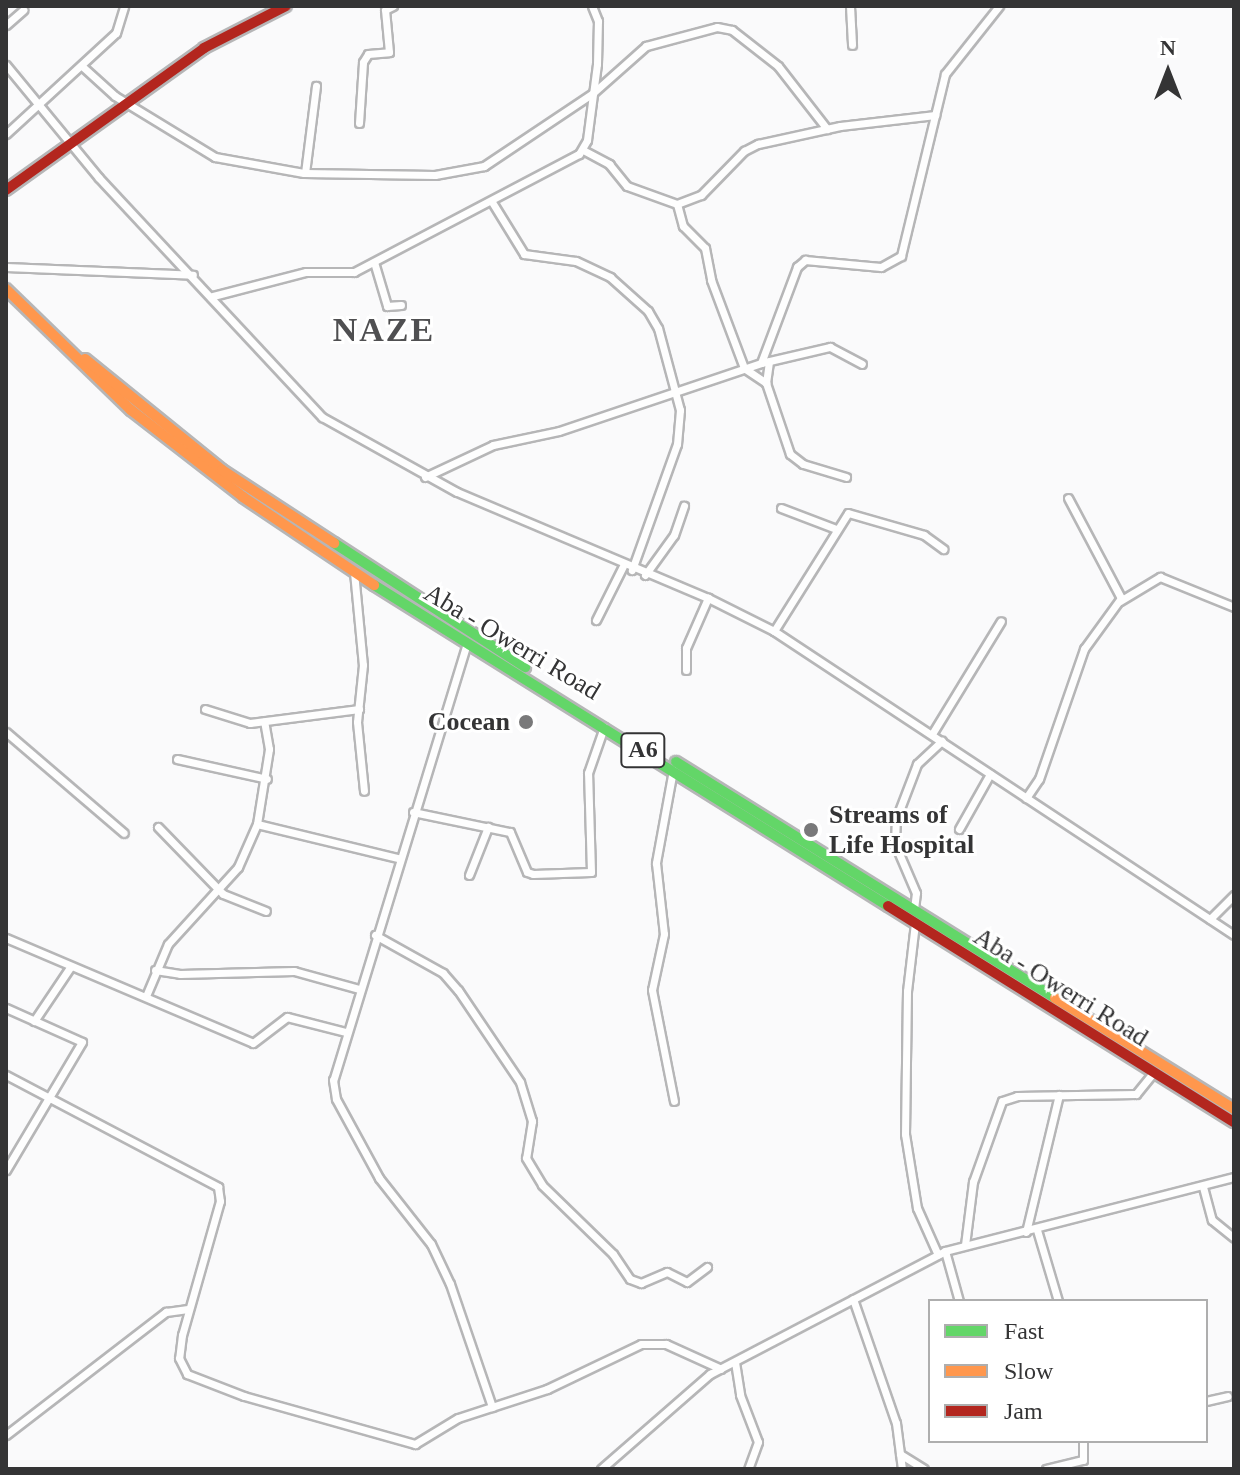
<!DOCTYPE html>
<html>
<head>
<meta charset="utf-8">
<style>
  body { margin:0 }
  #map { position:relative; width:1240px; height:1475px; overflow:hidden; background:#fafafb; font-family:"Times New Roman",serif }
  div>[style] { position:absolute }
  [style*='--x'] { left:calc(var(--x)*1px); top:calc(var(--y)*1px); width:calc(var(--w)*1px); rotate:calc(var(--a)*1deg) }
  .roads { filter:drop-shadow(2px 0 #b6b6b7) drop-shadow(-2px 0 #b6b6b7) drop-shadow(0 2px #b6b6b7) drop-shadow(0 -2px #b6b6b7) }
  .street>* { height:7px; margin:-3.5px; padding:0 3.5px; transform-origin:3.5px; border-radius:3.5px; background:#fefefe }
  .fast>* { height:10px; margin:-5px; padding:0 5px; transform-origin:5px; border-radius:5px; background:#63d668 }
  .slow>* { height:10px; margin:-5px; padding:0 5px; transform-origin:5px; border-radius:5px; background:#ff974d }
  .jam>* { height:10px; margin:-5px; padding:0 5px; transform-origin:5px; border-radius:5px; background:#b3261e }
  .dots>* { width:22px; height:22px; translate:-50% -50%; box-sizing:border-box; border:4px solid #fff; border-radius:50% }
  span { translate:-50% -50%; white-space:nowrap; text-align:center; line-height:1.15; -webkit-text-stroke:6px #fff; paint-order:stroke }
  .shield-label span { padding:2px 6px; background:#fff; border:2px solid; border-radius:6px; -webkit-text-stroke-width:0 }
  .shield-label { font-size:24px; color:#343435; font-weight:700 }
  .street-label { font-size:26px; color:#343435 }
  .poi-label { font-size:26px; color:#343435; font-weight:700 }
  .right { translate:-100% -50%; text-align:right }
  .left { translate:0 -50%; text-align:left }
  .district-label { font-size:34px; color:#4f4f51; font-weight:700; letter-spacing:2px }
  .frame { position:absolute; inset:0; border:8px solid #343435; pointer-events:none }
  .legend { position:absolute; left:928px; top:1299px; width:280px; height:144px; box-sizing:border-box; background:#fff; border:2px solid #aeaeae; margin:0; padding:10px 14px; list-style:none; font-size:24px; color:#343435 }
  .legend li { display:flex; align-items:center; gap:16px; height:40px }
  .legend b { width:40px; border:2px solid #aeaeae }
  .north { position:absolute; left:1128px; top:32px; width:80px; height:80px; -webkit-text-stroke:6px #fff; paint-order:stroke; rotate:0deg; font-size:22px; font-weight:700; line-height:32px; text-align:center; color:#343435 }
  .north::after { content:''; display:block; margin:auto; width:28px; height:36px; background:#343435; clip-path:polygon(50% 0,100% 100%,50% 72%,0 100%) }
</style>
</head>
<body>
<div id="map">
  <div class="roads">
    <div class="street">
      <div style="--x:850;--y:6;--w:39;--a:87"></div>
      <div style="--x:6;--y:25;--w:23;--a:-41"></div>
      <div style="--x:6;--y:65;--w:146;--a:50.5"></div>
      <div style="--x:99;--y:178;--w:327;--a:47"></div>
      <div style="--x:322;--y:417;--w:154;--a:29.1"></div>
      <div style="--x:457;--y:492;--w:272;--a:22.9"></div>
      <div style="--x:708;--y:598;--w:74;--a:26.6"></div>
      <div style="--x:774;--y:631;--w:551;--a:33.46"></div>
      <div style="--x:83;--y:67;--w:43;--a:42.2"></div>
      <div style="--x:115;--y:96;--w:117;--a:31.4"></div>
      <div style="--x:215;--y:157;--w:90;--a:10.2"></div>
      <div style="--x:304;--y:173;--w:131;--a:0.9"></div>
      <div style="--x:435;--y:175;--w:50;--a:-10.4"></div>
      <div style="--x:484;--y:166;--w:131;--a:-33.8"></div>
      <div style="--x:593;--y:93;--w:71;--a:-41.6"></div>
      <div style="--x:646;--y:46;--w:73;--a:-15"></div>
      <div style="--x:717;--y:27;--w:15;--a:11"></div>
      <div style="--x:732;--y:30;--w:58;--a:38"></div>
      <div style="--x:778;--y:66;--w:80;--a:52.1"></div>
      <div style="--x:359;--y:123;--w:61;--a:-86.2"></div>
      <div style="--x:363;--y:62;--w:9;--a:-58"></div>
      <div style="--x:368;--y:54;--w:21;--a:-5"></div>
      <div style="--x:389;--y:52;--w:42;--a:-95.4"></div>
      <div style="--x:385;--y:10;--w:9;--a:-27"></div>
      <div style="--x:6;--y:134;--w:149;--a:-42.6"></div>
      <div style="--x:116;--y:33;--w:28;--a:-73"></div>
      <div style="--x:583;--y:150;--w:30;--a:28"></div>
      <div style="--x:609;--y:164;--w:28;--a:51"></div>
      <div style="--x:627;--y:186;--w:53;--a:19.8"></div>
      <div style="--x:677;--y:204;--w:26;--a:-21"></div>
      <div style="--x:701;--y:195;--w:62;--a:-45.7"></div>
      <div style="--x:744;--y:151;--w:16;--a:-27"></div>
      <div style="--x:758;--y:144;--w:84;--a:-12.4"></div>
      <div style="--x:840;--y:126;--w:96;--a:-6.6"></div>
      <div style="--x:305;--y:173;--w:88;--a:-82.8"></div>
      <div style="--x:492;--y:202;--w:61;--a:58.4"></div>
      <div style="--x:524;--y:254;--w:52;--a:7.7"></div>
      <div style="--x:576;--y:261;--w:38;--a:25"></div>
      <div style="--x:610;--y:277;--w:51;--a:41.8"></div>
      <div style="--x:648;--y:311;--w:20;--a:60"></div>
      <div style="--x:658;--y:328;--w:85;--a:75"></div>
      <div style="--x:680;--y:410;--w:34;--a:95"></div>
      <div style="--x:677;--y:444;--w:134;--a:109.7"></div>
      <div style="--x:677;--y:204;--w:23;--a:75"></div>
      <div style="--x:683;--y:226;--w:31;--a:45"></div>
      <div style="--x:705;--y:248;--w:33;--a:79"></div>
      <div style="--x:711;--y:280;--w:94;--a:69.4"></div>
      <div style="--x:744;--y:368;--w:27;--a:34"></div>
      <div style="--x:766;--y:383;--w:75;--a:71.3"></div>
      <div style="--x:790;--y:454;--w:16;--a:38"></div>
      <div style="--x:803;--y:464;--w:45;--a:16.8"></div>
      <div style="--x:374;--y:262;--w:46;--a:73.5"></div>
      <div style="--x:387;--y:306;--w:14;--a:-4"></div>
      <div style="--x:6;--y:267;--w:187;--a:2.4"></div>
      <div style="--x:213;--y:296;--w:96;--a:-14.5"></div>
      <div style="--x:306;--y:272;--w:48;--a:0"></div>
      <div style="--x:354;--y:272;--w:254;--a:-27.7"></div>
      <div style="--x:579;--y:154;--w:16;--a:-60"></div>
      <div style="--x:587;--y:140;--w:77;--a:-82.5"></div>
      <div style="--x:597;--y:64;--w:43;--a:-88.7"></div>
      <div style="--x:598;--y:21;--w:16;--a:-112"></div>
      <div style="--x:761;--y:363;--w:103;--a:-69.4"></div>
      <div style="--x:797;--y:267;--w:11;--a:-41"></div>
      <div style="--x:805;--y:260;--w:76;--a:5.3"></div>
      <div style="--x:881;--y:267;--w:23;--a:-29"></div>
      <div style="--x:901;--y:256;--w:187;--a:-76.4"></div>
      <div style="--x:945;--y:74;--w:87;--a:-51.5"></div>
      <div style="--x:766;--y:383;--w:22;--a:-82"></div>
      <div style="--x:425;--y:477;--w:75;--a:-25.2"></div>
      <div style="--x:493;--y:445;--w:67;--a:-12"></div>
      <div style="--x:559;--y:431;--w:213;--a:-18.6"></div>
      <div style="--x:761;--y:363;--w:71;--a:-13.1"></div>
      <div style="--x:830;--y:347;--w:36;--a:28"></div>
      <div style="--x:781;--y:508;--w:59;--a:20.9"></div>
      <div style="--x:354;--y:572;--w:93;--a:84.5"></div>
      <div style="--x:363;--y:665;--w:57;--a:96"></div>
      <div style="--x:357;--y:722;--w:69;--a:84.2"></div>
      <div style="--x:645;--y:575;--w:49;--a:-54.1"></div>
      <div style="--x:674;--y:535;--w:31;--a:-71"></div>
      <div style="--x:1120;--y:601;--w:47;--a:-31"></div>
      <div style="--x:1160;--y:577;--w:80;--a:22.1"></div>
      <div style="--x:596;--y:620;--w:60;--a:-63.4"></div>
      <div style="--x:774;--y:631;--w:139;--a:-57.9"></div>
      <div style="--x:848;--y:513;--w:79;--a:16.1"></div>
      <div style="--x:924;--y:535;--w:24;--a:36"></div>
      <div style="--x:467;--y:643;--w:457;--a:107"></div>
      <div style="--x:333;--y:1080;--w:19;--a:81"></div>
      <div style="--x:336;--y:1099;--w:90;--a:61.4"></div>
      <div style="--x:379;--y:1178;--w:84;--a:51.8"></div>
      <div style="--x:431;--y:1244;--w:44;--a:64.6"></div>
      <div style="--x:450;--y:1284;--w:130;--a:71.1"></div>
      <div style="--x:686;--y:670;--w:22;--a:-90"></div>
      <div style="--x:686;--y:648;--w:55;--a:-66.3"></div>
      <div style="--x:205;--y:709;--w:47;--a:17.3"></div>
      <div style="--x:250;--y:723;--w:110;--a:-7.3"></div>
      <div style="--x:6;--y:732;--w:155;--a:40.6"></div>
      <div style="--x:932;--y:734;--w:132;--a:-58.6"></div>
      <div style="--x:177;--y:759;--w:92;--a:12.5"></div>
      <div style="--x:673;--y:770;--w:95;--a:100.4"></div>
      <div style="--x:656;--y:863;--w:71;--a:83.6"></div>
      <div style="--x:664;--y:934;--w:57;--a:102.1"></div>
      <div style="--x:652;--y:990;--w:113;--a:78.8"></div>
      <div style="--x:1026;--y:798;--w:23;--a:-56"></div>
      <div style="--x:1039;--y:779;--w:138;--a:-70.9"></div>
      <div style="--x:1084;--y:649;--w:63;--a:-54"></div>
      <div style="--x:1121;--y:598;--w:113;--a:-117.9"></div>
      <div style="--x:413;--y:812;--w:99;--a:11.7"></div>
      <div style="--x:510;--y:832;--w:43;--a:67"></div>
      <div style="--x:527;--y:872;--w:6;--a:18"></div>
      <div style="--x:533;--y:874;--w:58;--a:-2"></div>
      <div style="--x:591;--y:872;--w:99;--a:-91.7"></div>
      <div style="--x:588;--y:773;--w:49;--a:-70.8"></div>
      <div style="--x:257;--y:824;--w:145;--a:13.6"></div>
      <div style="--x:158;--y:827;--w:93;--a:45.9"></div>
      <div style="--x:223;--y:894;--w:46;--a:21.6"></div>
      <div style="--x:959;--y:829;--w:63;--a:-60.6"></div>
      <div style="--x:469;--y:875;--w:52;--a:-68.4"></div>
      <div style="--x:914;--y:909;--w:16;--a:-83"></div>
      <div style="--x:916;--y:893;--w:53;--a:-113.2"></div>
      <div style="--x:895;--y:844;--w:25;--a:-88"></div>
      <div style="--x:896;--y:819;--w:59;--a:-69.1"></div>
      <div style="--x:917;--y:764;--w:34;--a:-43"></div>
      <div style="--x:1210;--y:919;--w:34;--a:-45"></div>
      <div style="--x:915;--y:923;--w:68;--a:96.7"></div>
      <div style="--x:907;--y:991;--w:143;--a:90.8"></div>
      <div style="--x:905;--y:1134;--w:75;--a:80.8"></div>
      <div style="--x:917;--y:1208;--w:51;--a:65.9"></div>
      <div style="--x:375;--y:935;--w:78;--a:29.2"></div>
      <div style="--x:443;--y:973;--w:23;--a:49"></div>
      <div style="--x:458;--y:990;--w:111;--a:56"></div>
      <div style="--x:520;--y:1082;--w:41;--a:72.9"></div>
      <div style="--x:532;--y:1121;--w:37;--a:99"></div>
      <div style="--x:526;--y:1158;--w:31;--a:59"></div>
      <div style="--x:542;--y:1185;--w:99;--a:44.2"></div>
      <div style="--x:613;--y:1254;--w:30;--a:56"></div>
      <div style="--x:630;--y:1279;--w:12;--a:20"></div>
      <div style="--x:641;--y:1283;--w:28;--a:-23"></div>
      <div style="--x:667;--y:1272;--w:22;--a:27"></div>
      <div style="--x:687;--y:1282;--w:25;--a:-37"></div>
      <div style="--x:6;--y:938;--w:268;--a:23"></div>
      <div style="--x:253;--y:1043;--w:43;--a:-37.4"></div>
      <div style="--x:287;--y:1017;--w:61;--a:14.3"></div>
      <div style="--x:155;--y:970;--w:25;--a:9"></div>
      <div style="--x:180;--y:974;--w:114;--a:-1.5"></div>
      <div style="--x:294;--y:971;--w:67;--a:15.5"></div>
      <div style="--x:146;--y:996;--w:56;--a:-67.1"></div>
      <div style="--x:168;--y:944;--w:104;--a:-47.7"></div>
      <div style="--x:238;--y:867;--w:47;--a:-66.2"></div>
      <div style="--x:257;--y:824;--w:76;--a:-80.9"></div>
      <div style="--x:269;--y:749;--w:28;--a:-100"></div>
      <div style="--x:6;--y:1008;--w:83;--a:24.1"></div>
      <div style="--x:82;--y:1042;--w:149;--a:120.7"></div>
      <div style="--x:34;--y:1021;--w:66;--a:-56.1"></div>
      <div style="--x:6;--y:1075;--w:240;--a:27.8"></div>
      <div style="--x:218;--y:1187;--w:14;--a:82"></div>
      <div style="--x:220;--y:1201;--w:139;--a:105.8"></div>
      <div style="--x:182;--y:1335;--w:23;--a:97"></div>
      <div style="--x:179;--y:1358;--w:18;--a:63"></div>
      <div style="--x:187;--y:1374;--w:61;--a:21.1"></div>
      <div style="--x:244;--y:1396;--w:178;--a:15.7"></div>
      <div style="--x:415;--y:1444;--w:50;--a:-31.2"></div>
      <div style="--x:458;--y:1418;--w:94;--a:-18"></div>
      <div style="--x:547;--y:1389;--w:104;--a:-25.6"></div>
      <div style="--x:641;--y:1344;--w:25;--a:0"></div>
      <div style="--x:666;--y:1344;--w:60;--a:24.4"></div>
      <div style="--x:1203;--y:1187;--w:34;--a:75"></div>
      <div style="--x:1212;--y:1220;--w:28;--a:39"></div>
      <div style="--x:1037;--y:1230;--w:74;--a:73.5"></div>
      <div style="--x:1026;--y:1232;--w:141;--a:-76.5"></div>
      <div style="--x:965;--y:1245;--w:64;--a:-82.8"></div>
      <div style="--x:973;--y:1182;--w:86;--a:-70.3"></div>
      <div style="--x:1002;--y:1101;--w:16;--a:-18"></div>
      <div style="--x:1017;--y:1096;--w:119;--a:-1"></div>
      <div style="--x:1136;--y:1094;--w:28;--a:-51"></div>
      <div style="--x:945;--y:1251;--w:52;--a:74.4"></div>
      <div style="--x:853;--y:1299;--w:131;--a:70.9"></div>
      <div style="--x:896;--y:1423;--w:46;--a:82.6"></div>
      <div style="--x:735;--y:1362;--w:33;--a:81"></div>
      <div style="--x:740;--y:1395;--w:50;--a:69"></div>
      <div style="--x:758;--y:1442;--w:29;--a:110"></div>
      <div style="--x:1206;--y:1401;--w:22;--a:-13"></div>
      <div style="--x:6;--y:1435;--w:202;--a:-37.6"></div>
      <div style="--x:166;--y:1312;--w:22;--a:-8"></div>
      <div style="--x:900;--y:1454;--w:28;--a:32"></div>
      <div style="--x:601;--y:1469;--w:145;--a:-41.1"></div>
      <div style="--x:710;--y:1374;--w:265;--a:-27.6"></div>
      <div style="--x:945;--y:1251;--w:298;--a:-14.4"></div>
      <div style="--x:1046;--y:1469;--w:38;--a:-14"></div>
      <div style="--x:1083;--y:1460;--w:19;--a:-90"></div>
    </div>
    <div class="fast">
      <div style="--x:334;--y:543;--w:228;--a:33"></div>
      <div style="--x:374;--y:585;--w:606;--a:31.99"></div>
      <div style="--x:676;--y:762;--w:446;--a:31.9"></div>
    </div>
    <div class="slow">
      <div style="--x:6;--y:289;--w:174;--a:44.1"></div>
      <div style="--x:131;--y:410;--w:142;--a:37.8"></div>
      <div style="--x:243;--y:497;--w:158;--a:33.9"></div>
      <div style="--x:85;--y:359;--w:176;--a:39"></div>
      <div style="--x:222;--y:470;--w:134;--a:33.1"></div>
      <div style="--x:1055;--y:998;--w:211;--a:31.8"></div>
    </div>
    <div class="jam">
      <div style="--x:6;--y:190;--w:244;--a:-35.6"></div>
      <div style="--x:204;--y:48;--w:92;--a:-27.1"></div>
      <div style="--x:888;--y:906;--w:408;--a:32"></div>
    </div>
  </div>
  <div class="dots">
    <div style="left:526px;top:722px;background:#79797a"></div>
    <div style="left:811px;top:830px;background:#79797a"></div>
  </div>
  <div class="shield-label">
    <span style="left:643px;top:750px">A6</span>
  </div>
  <div class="street-label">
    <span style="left:512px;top:642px;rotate:31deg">Aba - Owerri Road</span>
    <span style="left:1061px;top:987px;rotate:32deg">Aba - Owerri Road</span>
  </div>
  <div class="poi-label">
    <span class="right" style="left:510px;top:722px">Cocean</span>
    <span class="left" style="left:829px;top:830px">Streams of<br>Life Hospital</span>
  </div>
  <div class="district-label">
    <span style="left:384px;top:330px">NAZE</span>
  </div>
  <div class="frame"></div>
  <ul class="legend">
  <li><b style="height:10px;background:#63d668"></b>Fast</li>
  <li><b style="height:10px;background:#ff974d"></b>Slow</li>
  <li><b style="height:10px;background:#b3261e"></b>Jam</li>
  </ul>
  <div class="north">N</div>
</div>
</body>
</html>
